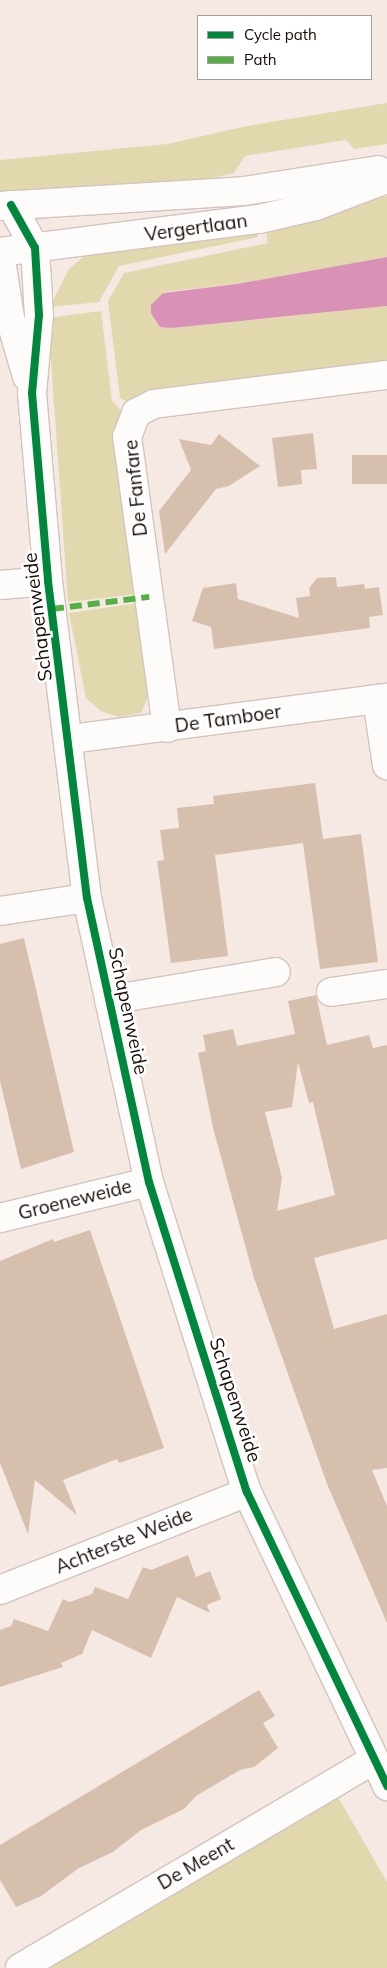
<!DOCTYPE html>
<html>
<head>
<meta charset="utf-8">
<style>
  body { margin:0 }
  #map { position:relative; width:387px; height:1968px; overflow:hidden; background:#f6e8e2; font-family:Mulish,sans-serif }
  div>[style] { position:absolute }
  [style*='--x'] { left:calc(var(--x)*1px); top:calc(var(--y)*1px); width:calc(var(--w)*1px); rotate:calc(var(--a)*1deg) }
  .green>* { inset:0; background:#e1d8ae }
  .water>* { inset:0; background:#d991b7 }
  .building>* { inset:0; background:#d6c0ad; transform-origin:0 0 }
  .roads { filter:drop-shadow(1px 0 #d1c4be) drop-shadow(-1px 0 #d1c4be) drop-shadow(0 1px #d1c4be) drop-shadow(0 -1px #d1c4be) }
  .minor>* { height:28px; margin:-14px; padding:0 14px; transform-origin:14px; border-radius:14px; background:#fefcfb }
  .tertiary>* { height:28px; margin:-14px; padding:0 14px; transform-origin:14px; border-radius:14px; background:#fefcfb }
  .quiet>* { height:6px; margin-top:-3px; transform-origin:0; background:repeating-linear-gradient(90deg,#55b044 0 12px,transparent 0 18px) }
  .cycleway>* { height:8px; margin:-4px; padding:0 4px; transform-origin:4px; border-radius:4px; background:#00873e }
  span { translate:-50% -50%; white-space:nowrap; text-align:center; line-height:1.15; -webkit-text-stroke:5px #fff; paint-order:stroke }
  .street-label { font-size:19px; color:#180a05 }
  .legend { position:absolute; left:197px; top:15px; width:175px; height:65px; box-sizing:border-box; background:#fff; border:1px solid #a39d9b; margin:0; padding:6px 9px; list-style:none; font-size:15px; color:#180a05 }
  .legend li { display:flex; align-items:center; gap:10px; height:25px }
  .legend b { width:25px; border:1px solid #a39d9b }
</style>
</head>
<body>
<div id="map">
  <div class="green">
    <div style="clip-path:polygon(387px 103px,387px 144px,354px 149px,346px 140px,245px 156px,234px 173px,160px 190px,0 201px,0 160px,167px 144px,252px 125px)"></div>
    <div style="clip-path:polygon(387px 196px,387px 257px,237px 284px,163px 292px,172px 328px,387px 306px,387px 361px,151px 391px,127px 402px,120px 398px,108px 301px,124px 273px,268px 243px,265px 227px)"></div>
    <div style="clip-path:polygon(256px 228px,258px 237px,119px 266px,99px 302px,50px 307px,69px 269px,83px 257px,102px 249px)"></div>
    <div style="clip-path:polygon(101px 311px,112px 401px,121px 410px,117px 437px,138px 594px,68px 602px,48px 318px)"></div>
    <div style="clip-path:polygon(139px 603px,151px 691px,141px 713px,119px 717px,101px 711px,86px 698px,69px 613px)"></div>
    <div style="clip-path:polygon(335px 1792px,387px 1882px,387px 1968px,45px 1968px)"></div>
  </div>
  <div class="water">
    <div style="clip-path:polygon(387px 257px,387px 306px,172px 328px,160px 327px,151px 313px,151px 305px,163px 293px,237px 284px)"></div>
  </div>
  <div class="building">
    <div style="clip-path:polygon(313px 433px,317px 469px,301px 470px,302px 484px,278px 487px,272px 438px)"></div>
    <div style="clip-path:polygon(219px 434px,260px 466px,229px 486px,216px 489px,165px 554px,159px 511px,191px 470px,179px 439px,211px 445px)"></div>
    <div style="left:387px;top:455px;width:29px;height:35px;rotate:90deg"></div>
    <div style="clip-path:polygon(336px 577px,337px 587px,364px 584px,365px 589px,379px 587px,383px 615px,369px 617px,370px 628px,214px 649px,211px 627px,192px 621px,203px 588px,236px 583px,238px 599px,299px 618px,296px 598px,310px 596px,309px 588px,317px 578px)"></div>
    <div style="clip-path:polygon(315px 783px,323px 839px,361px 834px,378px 962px,320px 969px,303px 843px,215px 855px,228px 956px,171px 963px,157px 861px,164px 860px,160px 830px,179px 828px,177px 808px,214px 804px,213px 796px)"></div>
    <div style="clip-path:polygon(24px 938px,74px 1152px,21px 1169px,0 1081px,0 944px)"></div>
    <div style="clip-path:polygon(evenodd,316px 995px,327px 1045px,369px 1035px,373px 1048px,387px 1045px,387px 1239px,314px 1258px,334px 1329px,387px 1314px,387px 1468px,372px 1470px,387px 1506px,387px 1623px,327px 1484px,254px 1278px,213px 1128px,198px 1053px,206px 1051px,203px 1035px,233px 1029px,237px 1046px,295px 1034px,288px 1001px,316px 995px,298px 1062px,309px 1103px,313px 1102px,335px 1195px,277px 1211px,282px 1178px,265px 1112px,292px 1107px,298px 1062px)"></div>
    <div style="clip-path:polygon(90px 1230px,164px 1448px,119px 1463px,117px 1459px,63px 1480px,77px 1515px,35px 1480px,28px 1534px,0 1463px,0 1261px,53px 1239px,54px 1242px)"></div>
    <div style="clip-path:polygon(188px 1555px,196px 1577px,210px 1571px,221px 1599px,207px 1605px,210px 1613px,177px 1597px,151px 1658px,92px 1630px,82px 1654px,61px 1663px,63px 1667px,0 1687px,0 1630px,11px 1626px,14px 1619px,48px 1631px,63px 1599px,70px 1602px,92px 1594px,95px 1587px,128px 1599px,143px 1567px,151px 1570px)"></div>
    <div style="clip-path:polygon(259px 1690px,275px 1716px,263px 1723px,278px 1748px,254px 1767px,240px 1770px,196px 1796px,184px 1809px,141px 1830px,113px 1852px,79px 1868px,41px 1896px,16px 1907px,0 1880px,0 1845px)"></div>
  </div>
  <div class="roads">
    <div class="minor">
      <div style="--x:11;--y:205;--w:49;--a:60.8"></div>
      <div style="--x:35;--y:248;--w:67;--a:86.6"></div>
      <div style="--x:39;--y:315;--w:78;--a:95.1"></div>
      <div style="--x:32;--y:393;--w:189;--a:85.1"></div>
      <div style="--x:48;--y:581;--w:319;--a:83"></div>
      <div style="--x:87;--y:898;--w:291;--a:77.7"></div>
      <div style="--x:149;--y:1182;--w:325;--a:72.5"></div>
      <div style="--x:247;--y:1492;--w:326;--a:64.5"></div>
      <div style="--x:0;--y:253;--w:66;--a:81.3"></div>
      <div style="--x:10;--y:318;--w:61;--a:73.9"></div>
      <div style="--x:0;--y:585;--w:48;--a:-4.8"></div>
      <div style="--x:377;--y:699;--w:67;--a:81.4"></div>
      <div style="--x:167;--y:728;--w:294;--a:-97.8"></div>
      <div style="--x:127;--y:437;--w:26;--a:-69"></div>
      <div style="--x:136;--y:413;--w:20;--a:-27"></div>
      <div style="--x:154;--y:404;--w:235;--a:-7.1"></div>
      <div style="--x:70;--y:739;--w:320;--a:-7.4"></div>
      <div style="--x:0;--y:911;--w:88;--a:-8.5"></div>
      <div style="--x:331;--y:992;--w:57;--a:-8.1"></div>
      <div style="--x:109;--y:1000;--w:169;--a:-9.5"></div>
      <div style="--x:0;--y:1218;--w:153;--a:-13.6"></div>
      <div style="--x:0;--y:1590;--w:266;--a:-21.6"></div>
      <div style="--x:20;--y:1968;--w:408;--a:-30.5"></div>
    </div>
    <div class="tertiary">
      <div style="--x:0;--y:206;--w:244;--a:-3.5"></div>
      <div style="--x:244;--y:191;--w:136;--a:-8.9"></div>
      <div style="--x:0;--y:252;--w:261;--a:-7.3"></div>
      <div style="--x:259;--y:219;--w:58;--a:-12.8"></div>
      <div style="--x:316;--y:206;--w:76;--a:-20.8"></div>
    </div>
  </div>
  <div class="quiet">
    <div style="--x:52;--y:609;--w:98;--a:-7.1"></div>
  </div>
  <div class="cycleway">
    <div style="--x:11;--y:205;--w:49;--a:60.8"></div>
    <div style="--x:35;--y:248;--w:67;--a:86.6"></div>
    <div style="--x:39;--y:315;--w:78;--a:95.1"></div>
    <div style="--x:32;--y:393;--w:189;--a:85.1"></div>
    <div style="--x:48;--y:581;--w:319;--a:83"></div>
    <div style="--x:87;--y:898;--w:291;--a:77.7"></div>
    <div style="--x:149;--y:1182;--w:325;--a:72.5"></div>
    <div style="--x:247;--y:1492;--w:326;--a:64.5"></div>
  </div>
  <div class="street-label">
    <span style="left:196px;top:228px;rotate:-8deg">Vergertlaan</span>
    <span style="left:136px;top:488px;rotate:-96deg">De Fanfare</span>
    <span style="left:38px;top:617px;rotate:-97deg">Schapenweide</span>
    <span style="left:228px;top:719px;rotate:-8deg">De Tamboer</span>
    <span style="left:128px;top:1011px;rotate:78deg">Schapenweide</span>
    <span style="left:75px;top:1200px;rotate:-14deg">Groeneweide</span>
    <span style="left:235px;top:1400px;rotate:72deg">Schapenweide</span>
    <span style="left:124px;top:1541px;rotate:-22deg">Achterste Weide</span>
    <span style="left:196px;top:1864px;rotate:-30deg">De Meent</span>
  </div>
  <ul class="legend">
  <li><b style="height:6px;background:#00873e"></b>Cycle path</li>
  <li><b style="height:6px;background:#55b044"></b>Path</li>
  </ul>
</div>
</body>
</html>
